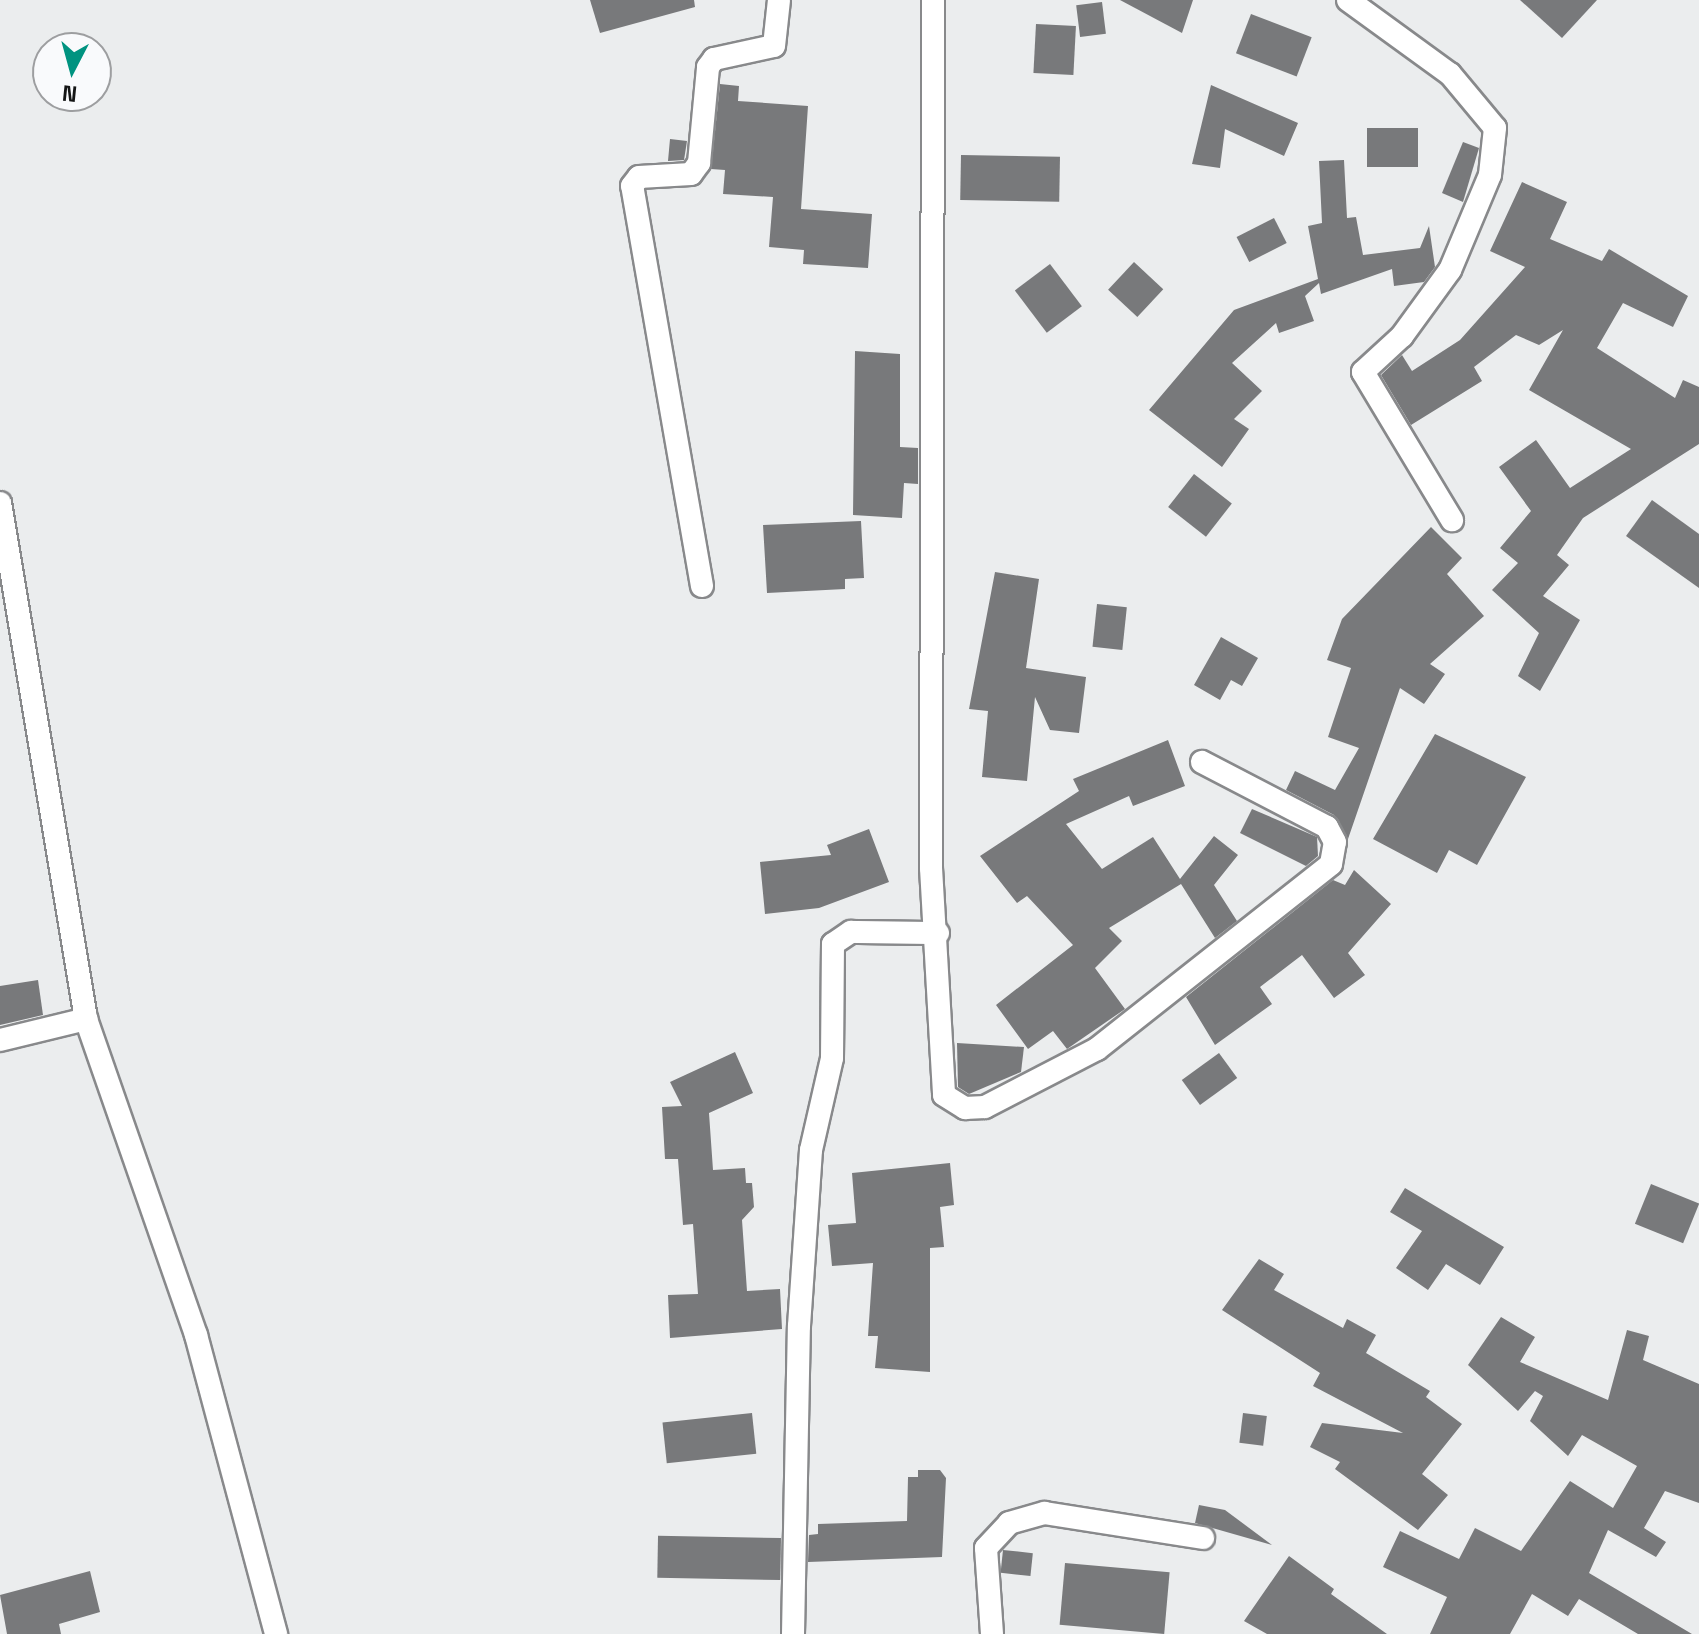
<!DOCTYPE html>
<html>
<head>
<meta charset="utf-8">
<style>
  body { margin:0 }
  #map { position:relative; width:1699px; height:1634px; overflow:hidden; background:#ebedee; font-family:"Space Grotesk",sans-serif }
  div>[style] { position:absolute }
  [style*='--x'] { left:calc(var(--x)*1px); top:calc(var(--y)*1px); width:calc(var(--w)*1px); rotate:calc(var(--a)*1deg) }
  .building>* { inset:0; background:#78797b; transform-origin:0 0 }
  .roads { filter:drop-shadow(2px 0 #88898b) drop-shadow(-2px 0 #88898b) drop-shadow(0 2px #88898b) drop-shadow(0 -2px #88898b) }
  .street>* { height:22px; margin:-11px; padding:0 11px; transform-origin:11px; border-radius:11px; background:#fff }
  span { translate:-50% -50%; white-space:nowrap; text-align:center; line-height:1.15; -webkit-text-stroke:7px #f9fafc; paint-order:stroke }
  .north { position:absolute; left:32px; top:32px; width:80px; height:80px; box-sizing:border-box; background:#f9fafc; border:2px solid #9d9ea0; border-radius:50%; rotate:186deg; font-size:22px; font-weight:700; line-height:32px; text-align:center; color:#141515 }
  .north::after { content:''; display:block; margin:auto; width:28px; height:36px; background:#009380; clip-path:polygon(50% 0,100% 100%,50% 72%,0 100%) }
</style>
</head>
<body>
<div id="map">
  <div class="building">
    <div style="clip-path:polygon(590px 0,694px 0,695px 7px,600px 33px)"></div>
    <div style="clip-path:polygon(1120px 0,1193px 0,1182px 33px)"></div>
    <div style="clip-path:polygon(1520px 0,1597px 0,1562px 38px)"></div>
    <div style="left:1102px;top:2px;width:32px;height:26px;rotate:83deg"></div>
    <div style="left:1251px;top:14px;width:65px;height:42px;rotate:21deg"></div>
    <div style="left:1036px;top:24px;width:40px;height:49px;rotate:3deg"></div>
    <div style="clip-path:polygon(720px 84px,739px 86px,738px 101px,808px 106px,801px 209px,872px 214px,868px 268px,803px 264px,804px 250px,769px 247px,773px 197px,723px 194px,725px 170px,711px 169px)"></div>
    <div style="clip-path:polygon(1211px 85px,1298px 123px,1284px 156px,1225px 129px,1220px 168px,1192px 164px)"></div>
    <div style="left:1418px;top:128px;width:39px;height:51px;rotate:90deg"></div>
    <div style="clip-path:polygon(670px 139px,687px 141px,684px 160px,668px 161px)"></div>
    <div style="clip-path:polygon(1463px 142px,1479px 148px,1463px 202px,1442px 193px)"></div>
    <div style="left:961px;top:155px;width:99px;height:45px;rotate:1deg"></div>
    <div style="clip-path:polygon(1344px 160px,1347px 218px,1356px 217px,1363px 255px,1420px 248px,1429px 226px,1435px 267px,1424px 282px,1394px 286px,1392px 269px,1321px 294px,1319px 283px,1305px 296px,1314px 321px,1279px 333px,1276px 323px,1232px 363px,1262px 391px,1234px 419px,1249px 429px,1222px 467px,1149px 410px,1234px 310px,1318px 279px,1308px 226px,1322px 223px,1319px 161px)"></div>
    <div style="clip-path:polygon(1522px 182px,1567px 202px,1550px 239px,1602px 261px,1609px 249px,1688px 296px,1673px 327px,1623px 303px,1597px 348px,1675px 398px,1683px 380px,1699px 387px,1699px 444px,1583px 518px,1557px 555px,1569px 565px,1543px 596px,1580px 620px,1540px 691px,1518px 676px,1539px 633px,1492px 590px,1518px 563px,1500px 548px,1531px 511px,1499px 467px,1536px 440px,1570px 488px,1631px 449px,1529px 390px,1563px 330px,1539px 345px,1516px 335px,1474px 367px,1482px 381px,1411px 425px,1381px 375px,1402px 355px,1412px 371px,1460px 340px,1525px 267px,1490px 251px)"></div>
    <div style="left:1274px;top:218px;width:28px;height:42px;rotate:63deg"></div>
    <div style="left:1134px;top:262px;width:40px;height:38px;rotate:43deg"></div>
    <div style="left:1050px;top:264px;width:53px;height:44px;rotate:53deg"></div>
    <div style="clip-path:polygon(855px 351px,900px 354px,900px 447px,918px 448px,918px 484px,904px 483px,902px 518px,853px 515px)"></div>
    <div style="left:1194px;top:474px;width:48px;height:42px;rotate:38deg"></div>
    <div style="clip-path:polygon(1652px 500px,1699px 534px,1699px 588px,1626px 536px)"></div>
    <div style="clip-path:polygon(861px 521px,864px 578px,845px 579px,845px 589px,767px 593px,763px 525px)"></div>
    <div style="clip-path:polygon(1431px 527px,1462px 558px,1447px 574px,1484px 616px,1430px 664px,1445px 674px,1424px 704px,1400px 688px,1348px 839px,1334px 815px,1286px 790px,1295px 771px,1335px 790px,1359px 748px,1328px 737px,1351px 668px,1327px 660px,1342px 619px)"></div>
    <div style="clip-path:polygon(995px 572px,1039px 579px,1026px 668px,1086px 677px,1079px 733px,1050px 730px,1035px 697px,1027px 781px,982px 777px,988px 711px,969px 709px)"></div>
    <div style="left:1097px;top:604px;width:30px;height:43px;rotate:6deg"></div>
    <div style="clip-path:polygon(1221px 637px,1258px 658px,1242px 686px,1231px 680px,1220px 700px,1194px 685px)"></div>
    <div style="clip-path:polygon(1435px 734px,1526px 777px,1477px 865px,1449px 850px,1437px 873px,1373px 839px)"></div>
    <div style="clip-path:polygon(1168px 740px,1185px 786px,1133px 806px,1129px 796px,1066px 824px,1102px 869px,1153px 837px,1180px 879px,1214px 836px,1238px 855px,1214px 885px,1237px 921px,1215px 938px,1181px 884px,1109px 928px,1122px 941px,1095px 968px,1125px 1009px,1067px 1049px,1053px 1031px,1028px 1049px,996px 1005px,1073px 945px,1027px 896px,1017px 903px,980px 856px,1079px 791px,1073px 779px)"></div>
    <div style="clip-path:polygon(1252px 809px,1317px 837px,1318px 856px,1306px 866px,1240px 833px)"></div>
    <div style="clip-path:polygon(869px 829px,889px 882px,819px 908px,765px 914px,760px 862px,831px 855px,827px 845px)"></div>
    <div style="clip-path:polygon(1354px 870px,1391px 904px,1348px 953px,1365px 975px,1334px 998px,1302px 955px,1260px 987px,1272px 1004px,1215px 1045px,1186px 997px,1333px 880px,1345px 885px)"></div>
    <div style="clip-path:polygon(38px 980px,43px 1015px,0 1025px,0 986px)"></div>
    <div style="clip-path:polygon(957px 1043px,1024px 1047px,1021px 1072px,969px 1094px,958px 1087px)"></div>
    <div style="clip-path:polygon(735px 1052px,753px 1093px,709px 1113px,713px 1170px,745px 1168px,746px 1183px,752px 1183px,754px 1207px,742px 1220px,747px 1291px,780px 1289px,782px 1329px,670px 1338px,668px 1295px,698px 1294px,693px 1224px,683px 1225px,678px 1159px,665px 1159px,662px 1107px,682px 1106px,670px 1082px)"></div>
    <div style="left:1219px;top:1053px;width:31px;height:46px;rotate:54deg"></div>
    <div style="clip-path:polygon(950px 1163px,954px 1205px,940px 1207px,944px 1247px,930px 1248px,930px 1372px,875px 1368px,878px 1336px,868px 1336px,873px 1263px,832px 1266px,828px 1225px,856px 1223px,852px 1173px)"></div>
    <div style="left:1651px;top:1184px;width:52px;height:43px;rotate:22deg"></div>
    <div style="clip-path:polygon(1405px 1188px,1504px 1247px,1480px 1285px,1446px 1264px,1428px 1290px,1396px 1268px,1422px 1231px,1390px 1212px)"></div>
    <div style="clip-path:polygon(1259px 1259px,1284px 1274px,1274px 1290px,1343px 1328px,1347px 1319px,1376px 1335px,1366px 1353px,1430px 1391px,1426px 1397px,1462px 1424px,1422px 1474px,1448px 1495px,1418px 1530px,1335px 1469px,1340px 1462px,1310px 1447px,1322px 1423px,1403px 1433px,1313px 1386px,1320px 1373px,1222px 1310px)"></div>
    <div style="clip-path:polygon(1501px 1317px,1535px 1337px,1520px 1362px,1608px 1400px,1627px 1330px,1649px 1336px,1643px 1360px,1699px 1384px,1699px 1503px,1665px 1491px,1644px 1528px,1666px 1542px,1656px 1557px,1608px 1530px,1589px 1573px,1692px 1634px,1638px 1634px,1579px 1599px,1568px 1616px,1532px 1594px,1510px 1634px,1430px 1634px,1447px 1597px,1383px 1567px,1400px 1531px,1459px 1559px,1475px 1528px,1521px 1551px,1570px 1481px,1613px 1508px,1637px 1466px,1582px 1435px,1568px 1456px,1530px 1421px,1543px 1396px,1535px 1391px,1518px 1411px,1468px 1365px)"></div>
    <div style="left:752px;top:1413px;width:41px;height:90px;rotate:84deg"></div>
    <div style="left:1243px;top:1413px;width:24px;height:30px;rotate:7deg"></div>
    <div style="clip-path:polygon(918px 1470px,940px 1470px,946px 1478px,942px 1557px,808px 1562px,809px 1535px,818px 1534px,818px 1524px,907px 1521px,908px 1477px,918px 1477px)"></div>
    <div style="clip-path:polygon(1199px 1505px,1225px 1510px,1272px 1545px,1195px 1523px)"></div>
    <div style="left:781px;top:1538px;width:42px;height:123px;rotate:91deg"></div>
    <div style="left:1003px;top:1550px;width:30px;height:23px;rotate:6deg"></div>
    <div style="clip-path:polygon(1289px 1556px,1334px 1589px,1331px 1594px,1387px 1634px,1267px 1634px,1244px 1621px)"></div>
    <div style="left:1065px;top:1563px;width:105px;height:62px;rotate:5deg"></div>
    <div style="clip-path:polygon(90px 1571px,100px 1612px,59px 1624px,61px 1634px,7px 1634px,0 1595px)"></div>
  </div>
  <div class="roads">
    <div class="street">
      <div style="--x:933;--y:0;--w:868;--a:90.13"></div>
      <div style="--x:931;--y:868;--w:227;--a:86.7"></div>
      <div style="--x:944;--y:1095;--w:25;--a:32"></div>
      <div style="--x:965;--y:1108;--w:20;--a:-3"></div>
      <div style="--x:985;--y:1107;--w:126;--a:-27.4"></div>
      <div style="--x:1097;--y:1049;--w:298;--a:-38.3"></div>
      <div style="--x:1331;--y:864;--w:22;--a:-80"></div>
      <div style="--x:1335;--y:842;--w:17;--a:-118"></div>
      <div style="--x:1327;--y:827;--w:141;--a:-152.5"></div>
      <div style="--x:1348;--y:0;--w:126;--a:36"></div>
      <div style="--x:1450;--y:74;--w:70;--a:50.2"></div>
      <div style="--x:1495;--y:128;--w:47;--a:96.1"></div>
      <div style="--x:1490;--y:175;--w:103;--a:112.8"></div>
      <div style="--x:1450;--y:270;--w:82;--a:126"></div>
      <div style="--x:1402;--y:336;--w:53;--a:137.3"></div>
      <div style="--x:1363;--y:372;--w:173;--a:59"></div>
      <div style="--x:0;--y:503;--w:523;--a:80.54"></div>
      <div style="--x:86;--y:1019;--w:335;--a:70.8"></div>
      <div style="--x:196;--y:1335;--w:310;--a:75"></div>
      <div style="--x:702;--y:586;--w:406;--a:-99.9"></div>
      <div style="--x:632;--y:186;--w:11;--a:-52"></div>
      <div style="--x:639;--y:177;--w:52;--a:-3.3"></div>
      <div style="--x:691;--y:174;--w:14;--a:-54"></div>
      <div style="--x:699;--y:163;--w:96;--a:-84.6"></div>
      <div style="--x:708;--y:67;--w:10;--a:-53"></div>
      <div style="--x:714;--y:59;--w:61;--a:-12.2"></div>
      <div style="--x:774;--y:46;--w:46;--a:-83.8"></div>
      <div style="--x:0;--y:1040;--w:89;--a:-13.7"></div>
      <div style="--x:793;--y:1634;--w:308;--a:-88.9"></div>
      <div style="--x:799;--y:1326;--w:176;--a:-86.1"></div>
      <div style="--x:811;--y:1150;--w:94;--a:-77.1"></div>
      <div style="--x:832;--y:1058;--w:114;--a:-89.5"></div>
      <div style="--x:833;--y:944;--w:22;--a:-34"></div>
      <div style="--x:851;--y:932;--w:87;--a:0.7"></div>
      <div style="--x:992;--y:1634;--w:86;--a:-94"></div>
      <div style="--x:986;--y:1548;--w:34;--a:-47"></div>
      <div style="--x:1009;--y:1523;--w:37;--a:-16"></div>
      <div style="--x:1045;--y:1513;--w:160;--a:9"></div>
    </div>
  </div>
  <div class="north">N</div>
</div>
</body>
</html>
